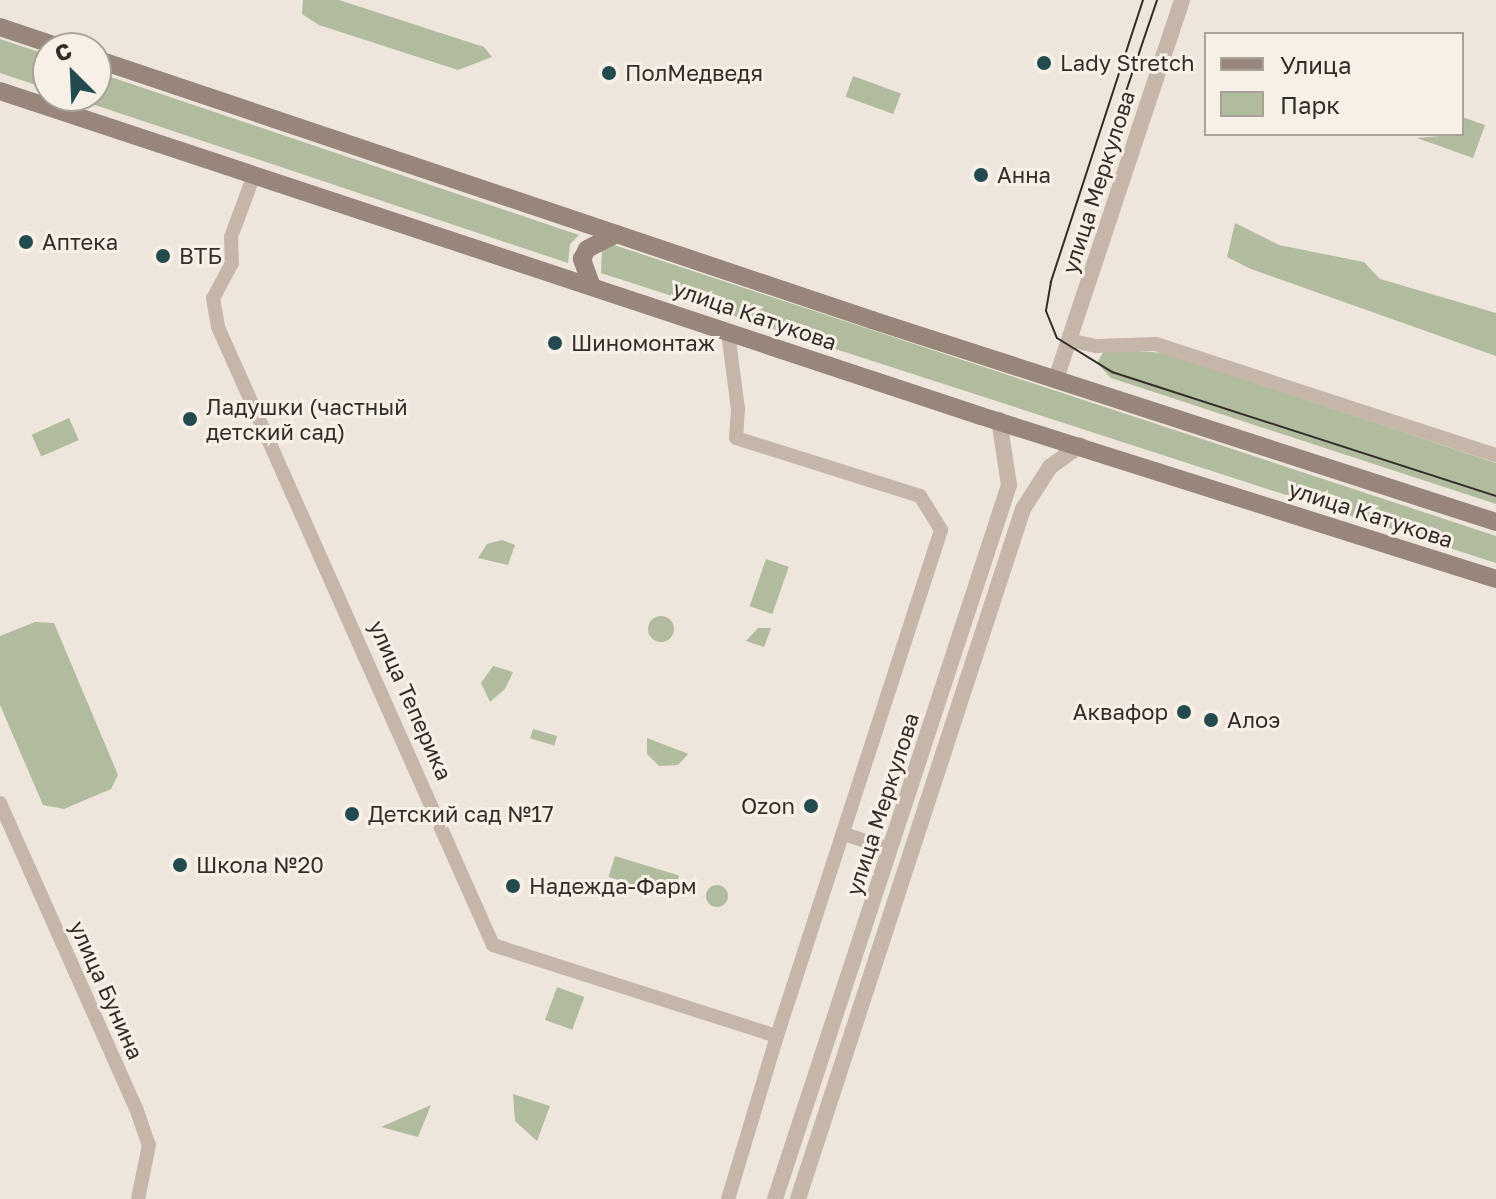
<!DOCTYPE html>
<html>
<head>
<meta charset="utf-8">
<style>
  body { margin:0 }
  #map { position:relative; width:1496px; height:1199px; overflow:hidden; background:#eee6dc; font-family:"Golos Text",sans-serif }
  div>[style] { position:absolute }
  [style*='--x'] { left:calc(var(--x)*1px); top:calc(var(--y)*1px); width:calc(var(--w)*1px); rotate:calc(var(--a)*1deg) }
  .green>* { inset:0; background:#b1bb9e; transform-origin:0 0 }
  .round { border-radius:50% }
  .minor>* { height:14px; margin:-7px; padding:0 7px; transform-origin:7px; border-radius:7px; background:#c5b6a9 }
  .tertiary>* { height:16px; margin:-8px; padding:0 8px; transform-origin:8px; border-radius:8px; background:#c5b6a9 }
  .secondary>* { height:18px; margin:-9px; padding:0 9px; transform-origin:9px; border-radius:9px; background:#98867b }
  .tram>* { height:2px; margin:-1px; padding:0 1px; transform-origin:1px; border-radius:1px; background:#332c28 }
  .dots>* { width:22px; height:22px; translate:-50% -50%; box-sizing:border-box; border:4px solid #f7f0e7; border-radius:50% }
  span { translate:-50% -50%; white-space:nowrap; text-align:center; line-height:1.15; -webkit-text-stroke:6px #f7f0e7; paint-order:stroke }
  .poi-label { font-size:22px; color:#332c28 }
  .left { translate:0 -50%; text-align:left }
  .right { translate:-100% -50%; text-align:right }
  .street-label { font-size:22px; color:#332c28 }
  .legend { position:absolute; left:1204px; top:32px; width:260px; height:104px; box-sizing:border-box; background:#f7f0e7; border:2px solid #a9a29b; margin:0; padding:10px 14px; list-style:none; font-size:24px; color:#332c28 }
  .legend li { display:flex; align-items:center; gap:16px; height:40px }
  .legend b { width:40px; border:2px solid #a9a29b }
  .north { position:absolute; left:32px; top:32px; width:80px; height:80px; box-sizing:border-box; background:#f7f0e7; border:2px solid #a9a29b; border-radius:50%; rotate:336deg; font-size:22px; font-weight:700; line-height:32px; text-align:center; color:#332c28 }
  .north::after { content:''; display:block; margin:auto; width:28px; height:36px; background:#234b4f; clip-path:polygon(50% 0,100% 100%,50% 72%,0 100%) }
</style>
</head>
<body>
<div id="map">
  <div class="green">
    <div style="clip-path:polygon(303px 0,339px 0,484px 47px,492px 57px,458px 70px,319px 25px,302px 14px)"></div>
    <div style="clip-path:polygon(0 39px,48px 55px,48px 89px,0 73px)"></div>
    <div style="clip-path:polygon(96px 72px,579px 235px,570px 244px,568px 263px,68px 96px,96px 96px)"></div>
    <div style="left:853px;top:76px;width:51px;height:22px;rotate:20deg"></div>
    <div style="clip-path:polygon(1462px 117px,1485px 125px,1473px 158px,1417px 138px,1462px 134px)"></div>
    <div style="clip-path:polygon(1235px 223px,1279px 245px,1364px 262px,1380px 279px,1496px 313px,1496px 356px,1251px 269px,1227px 257px)"></div>
    <div style="clip-path:polygon(614px 245px,1496px 536px,1496px 563px,601px 273px,602px 251px)"></div>
    <div style="clip-path:polygon(1105px 349px,1164px 353px,1496px 463px,1496px 504px,1111px 378px,1097px 363px)"></div>
    <div style="left:69px;top:418px;width:24px;height:41px;rotate:66deg"></div>
    <div style="clip-path:polygon(502px 540px,515px 545px,508px 565px,478px 558px,487px 544px)"></div>
    <div style="left:766px;top:559px;width:24px;height:50px;rotate:19deg"></div>
    <div class="round" style="left:648px;top:616px;width:26px;height:26px"></div>
    <div style="clip-path:polygon(35px 622px,54px 623px,118px 775px,111px 789px,64px 809px,43px 805px,0 705px,0 636px)"></div>
    <div style="clip-path:polygon(758px 628px,771px 628px,764px 647px,746px 641px)"></div>
    <div style="clip-path:polygon(493px 666px,513px 672px,505px 689px,490px 702px,481px 683px)"></div>
    <div style="left:533px;top:729px;width:25px;height:10px;rotate:16deg"></div>
    <div style="clip-path:polygon(647px 738px,686px 753px,688px 754px,678px 765px,659px 766px,647px 754px)"></div>
    <div style="left:615px;top:856px;width:67px;height:22px;rotate:17deg"></div>
    <div class="round" style="left:706px;top:885px;width:22px;height:22px"></div>
    <div style="left:557px;top:987px;width:29px;height:35px;rotate:20deg"></div>
    <div style="clip-path:polygon(513px 1094px,550px 1106px,537px 1141px,515px 1121px)"></div>
    <div style="clip-path:polygon(431px 1105px,418px 1137px,381px 1127px)"></div>
  </div>
  <div class="minor">
    <div style="--x:254;--y:175;--w:66;--a:110.4"></div>
    <div style="--x:231;--y:237;--w:26;--a:88"></div>
    <div style="--x:232;--y:263;--w:40;--a:118"></div>
    <div style="--x:213;--y:298;--w:29;--a:80"></div>
    <div style="--x:218;--y:327;--w:676;--a:66.01"></div>
    <div style="--x:493;--y:945;--w:298;--a:17.8"></div>
    <div style="--x:777;--y:1036;--w:170;--a:106.7"></div>
    <div style="--x:728;--y:333;--w:77;--a:82.5"></div>
    <div style="--x:738;--y:409;--w:29;--a:94"></div>
    <div style="--x:736;--y:438;--w:193;--a:17.5"></div>
    <div style="--x:920;--y:496;--w:40;--a:58"></div>
    <div style="--x:941;--y:530;--w:532;--a:107.96"></div>
    <div style="--x:1069;--y:340;--w:28;--a:13"></div>
    <div style="--x:1096;--y:346;--w:60;--a:-1.9"></div>
    <div style="--x:1156;--y:344;--w:358;--a:18.1"></div>
    <div style="--x:0;--y:803;--w:334;--a:66"></div>
    <div style="--x:136;--y:1108;--w:39;--a:71"></div>
    <div style="--x:149;--y:1145;--w:55;--a:101.5"></div>
    <div style="--x:844;--y:834;--w:48;--a:18.1"></div>
  </div>
  <div class="tertiary">
    <div style="--x:1056;--y:379;--w:399;--a:-71.6"></div>
    <div style="--x:775;--y:1199;--w:751;--a:-71.85"></div>
    <div style="--x:1009;--y:485;--w:66;--a:-98.7"></div>
    <div style="--x:798;--y:1199;--w:726;--a:-71.94"></div>
    <div style="--x:1023;--y:509;--w:50;--a:-57.3"></div>
    <div style="--x:1050;--y:467;--w:37;--a:-36"></div>
  </div>
  <div class="secondary">
    <div style="--x:0;--y:27;--w:65;--a:18.7"></div>
    <div style="--x:96;--y:59;--w:819;--a:18.59"></div>
    <div style="--x:872;--y:320;--w:656;--a:17.94"></div>
    <div style="--x:0;--y:91;--w:1033;--a:18.33"></div>
    <div style="--x:981;--y:416;--w:540;--a:17.56"></div>
    <div style="--x:591;--y:284;--w:27;--a:-110"></div>
    <div style="--x:582;--y:259;--w:11;--a:-63"></div>
    <div style="--x:587;--y:249;--w:33;--a:-27"></div>
  </div>
  <div class="tram">
    <div style="--x:1143;--y:0;--w:297;--a:108.1"></div>
    <div style="--x:1051;--y:282;--w:29;--a:100"></div>
    <div style="--x:1046;--y:311;--w:29;--a:68"></div>
    <div style="--x:1057;--y:338;--w:65;--a:31.7"></div>
    <div style="--x:1112;--y:372;--w:404;--a:17.9"></div>
    <div style="--x:1105;--y:153;--w:162;--a:-71.2"></div>
  </div>
  <div class="dots">
    <div style="left:1044px;top:63px;background:#234b4f"></div>
    <div style="left:609px;top:73px;background:#234b4f"></div>
    <div style="left:981px;top:175px;background:#234b4f"></div>
    <div style="left:26px;top:242px;background:#234b4f"></div>
    <div style="left:163px;top:256px;background:#234b4f"></div>
    <div style="left:555px;top:343px;background:#234b4f"></div>
    <div style="left:190px;top:419px;background:#234b4f"></div>
    <div style="left:1184px;top:712px;background:#234b4f"></div>
    <div style="left:1211px;top:720px;background:#234b4f"></div>
    <div style="left:811px;top:806px;background:#234b4f"></div>
    <div style="left:352px;top:814px;background:#234b4f"></div>
    <div style="left:180px;top:865px;background:#234b4f"></div>
    <div style="left:513px;top:886px;background:#234b4f"></div>
  </div>
  <div class="poi-label">
    <span class="left" style="left:1060px;top:63px">Lady Stretch</span>
    <span class="left" style="left:625px;top:73px">ПолМедведя</span>
    <span class="left" style="left:997px;top:175px">Анна</span>
    <span class="left" style="left:42px;top:242px">Аптека</span>
    <span class="left" style="left:179px;top:256px">ВТБ</span>
    <span class="left" style="left:571px;top:343px">Шиномонтаж</span>
    <span class="left" style="left:206px;top:419px">Ладушки (частный<br>детский сад)</span>
    <span class="right" style="left:1168px;top:712px">Аквафор</span>
    <span class="left" style="left:1227px;top:720px">Алоэ</span>
    <span class="right" style="left:795px;top:806px">Ozon</span>
    <span class="left" style="left:368px;top:814px">Детский сад №17</span>
    <span class="left" style="left:196px;top:865px">Школа №20</span>
    <span class="left" style="left:529px;top:886px">Надежда-Фарм</span>
  </div>
  <div class="street-label">
    <span style="left:1098px;top:182px;rotate:-72deg">улица Меркулова</span>
    <span style="left:755px;top:315px;rotate:19deg">улица Катукова</span>
    <span style="left:1371px;top:514px;rotate:18deg">улица Катукова</span>
    <span style="left:411px;top:700px;rotate:66deg">улица Теперика</span>
    <span style="left:882px;top:804px;rotate:-72deg">улица Меркулова</span>
    <span style="left:107px;top:990px;rotate:66deg">улица Бунина</span>
  </div>
  <ul class="legend">
  <li><b style="height:10px;background:#98867b"></b>Улица</li>
  <li><b style="height:22px;background:#b1bb9e"></b>Парк</li>
  </ul>
  <div class="north">С</div>
</div>
</body>
</html>
